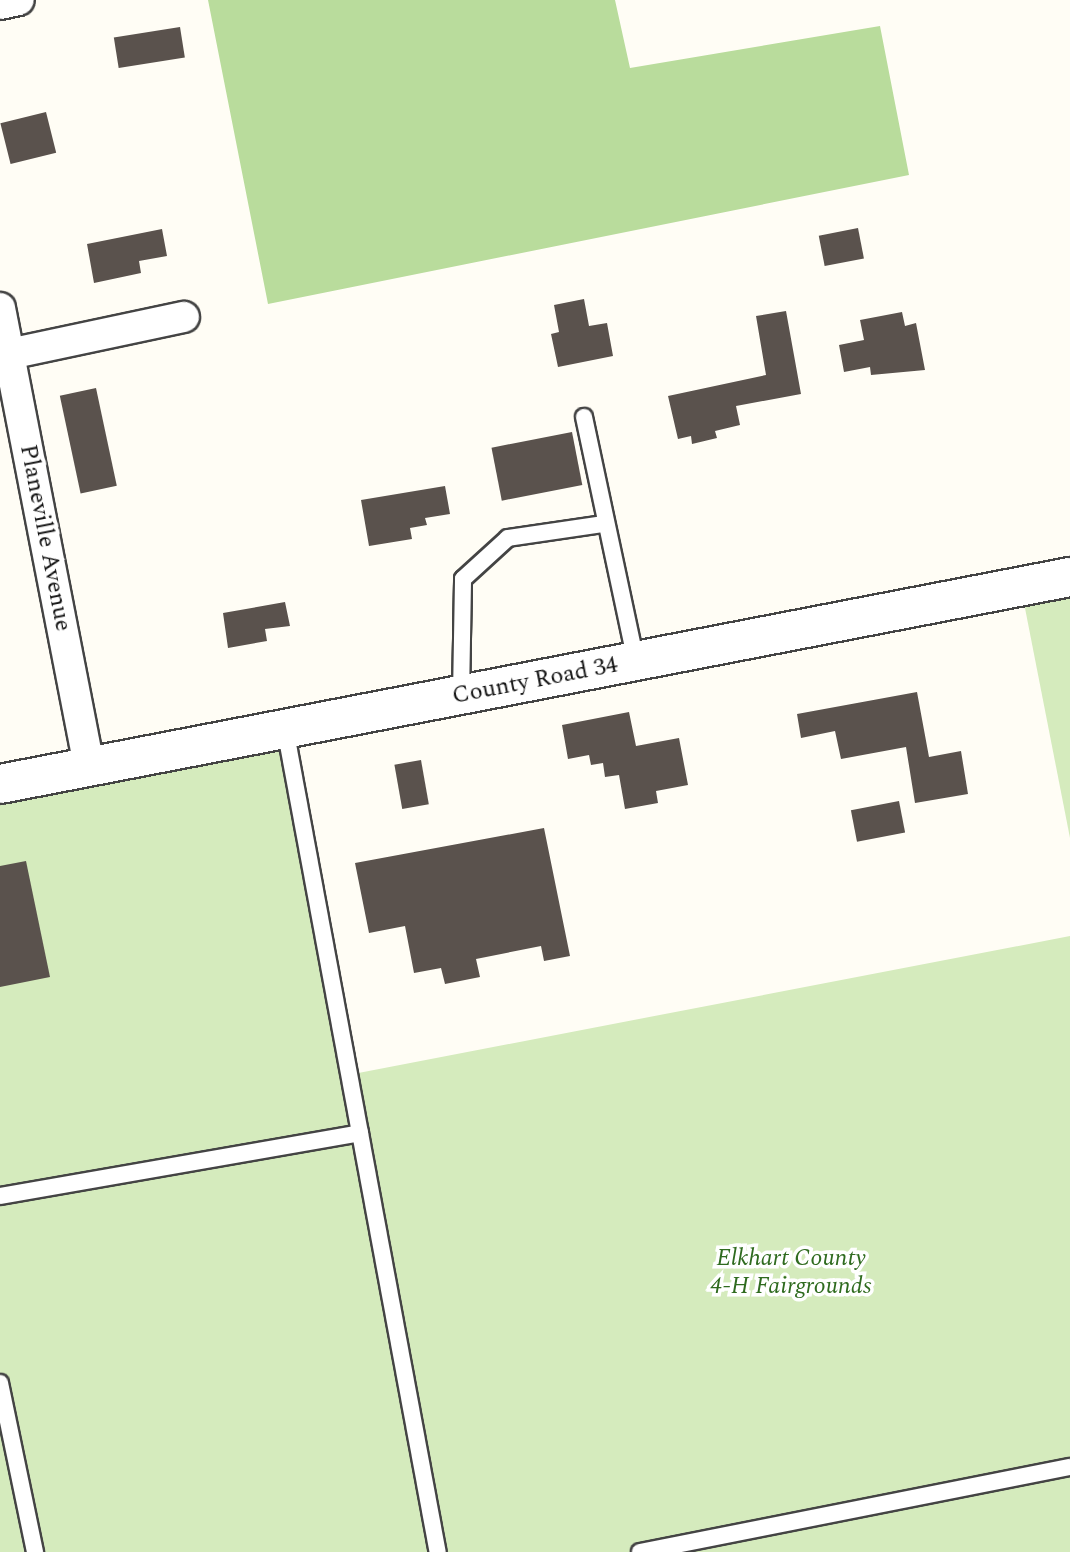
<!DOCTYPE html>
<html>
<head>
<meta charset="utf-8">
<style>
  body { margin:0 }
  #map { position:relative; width:1070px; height:1552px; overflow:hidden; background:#fffdf5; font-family:Spectral,serif }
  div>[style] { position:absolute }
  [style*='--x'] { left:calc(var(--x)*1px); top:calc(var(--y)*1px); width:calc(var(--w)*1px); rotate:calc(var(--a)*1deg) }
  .green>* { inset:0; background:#d5ebbd }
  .forest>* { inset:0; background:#b9dc9c }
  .building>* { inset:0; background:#5a524d; transform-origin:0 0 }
  .roads { filter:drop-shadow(2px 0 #444) drop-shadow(-2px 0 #444) drop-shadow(0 2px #444) drop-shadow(0 -2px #444) }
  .service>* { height:16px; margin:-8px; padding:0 8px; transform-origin:8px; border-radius:8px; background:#fff }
  .minor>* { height:30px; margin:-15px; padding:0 15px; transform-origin:15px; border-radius:15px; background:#fff }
  .tertiary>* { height:38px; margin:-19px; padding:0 19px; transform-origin:19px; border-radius:19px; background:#fff }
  span { translate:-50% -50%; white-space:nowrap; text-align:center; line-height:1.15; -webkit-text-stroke:7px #fff; paint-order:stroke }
  .street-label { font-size:24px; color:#111 }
  .park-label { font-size:24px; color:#2f6b1f; font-style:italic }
</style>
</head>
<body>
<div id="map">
  <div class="green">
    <div style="clip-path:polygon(1070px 592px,1070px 838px,1024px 603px)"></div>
    <div style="clip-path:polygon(284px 746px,348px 1075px,1070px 936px,1070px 1552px,0 1552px,0 801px)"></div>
  </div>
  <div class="forest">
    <div style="clip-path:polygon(208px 0,615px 0,630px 68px,880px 26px,909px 175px,268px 304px)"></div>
  </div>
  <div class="building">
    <div style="left:180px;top:27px;width:31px;height:67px;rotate:81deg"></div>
    <div style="left:46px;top:112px;width:42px;height:47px;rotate:76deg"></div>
    <div style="left:858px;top:228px;width:31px;height:40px;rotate:79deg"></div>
    <div style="clip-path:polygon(162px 229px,167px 256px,139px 261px,141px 273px,94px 283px,87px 244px)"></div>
    <div style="clip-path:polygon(584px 299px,589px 326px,607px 323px,613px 356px,558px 367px,551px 334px,559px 332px,554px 305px)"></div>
    <div style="clip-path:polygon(786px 311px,801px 394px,736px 406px,740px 425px,715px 431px,717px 438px,692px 444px,691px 436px,678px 439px,668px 396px,766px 375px,756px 316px)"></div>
    <div style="clip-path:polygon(902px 312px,905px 326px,916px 323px,925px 370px,871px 375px,870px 367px,844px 372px,839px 345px,864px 340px,860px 320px)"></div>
    <div style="left:96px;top:388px;width:100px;height:37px;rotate:78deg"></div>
    <div style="left:572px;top:432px;width:54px;height:82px;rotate:79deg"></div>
    <div style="clip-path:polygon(445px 486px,450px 514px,425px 518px,427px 525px,410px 528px,412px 539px,369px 546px,361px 500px)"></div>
    <div style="clip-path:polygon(285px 602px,290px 626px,265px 629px,267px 641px,228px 648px,223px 613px)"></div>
    <div style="clip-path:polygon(917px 692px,929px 757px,961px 751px,968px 794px,915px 803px,906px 747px,841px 759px,835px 731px,801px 738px,797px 714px)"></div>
    <div style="clip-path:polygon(629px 712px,636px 746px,679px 738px,688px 785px,656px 791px,658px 803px,625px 809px,619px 775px,605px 777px,603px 763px,591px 765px,589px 755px,568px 759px,562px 725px)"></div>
    <div style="left:421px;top:760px;width:45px;height:27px;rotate:80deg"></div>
    <div style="left:899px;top:801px;width:32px;height:49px;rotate:79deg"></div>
    <div style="clip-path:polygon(544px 828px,570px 956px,544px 961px,541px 946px,476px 959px,480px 977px,445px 984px,441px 968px,414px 973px,405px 926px,369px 933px,355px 863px)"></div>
    <div style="clip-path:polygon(26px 861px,50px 977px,0 987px,0 866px)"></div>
  </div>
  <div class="roads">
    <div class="service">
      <div style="--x:584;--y:417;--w:250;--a:78"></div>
      <div style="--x:461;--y:696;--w:117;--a:-89"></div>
      <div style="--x:463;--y:579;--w:61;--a:-42.3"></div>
      <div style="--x:508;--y:538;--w:96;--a:-8.4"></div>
      <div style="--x:360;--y:1133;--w:426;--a:79.5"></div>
      <div style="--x:0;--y:1196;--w:365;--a:-9.9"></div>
      <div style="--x:360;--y:1133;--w:410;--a:-100.5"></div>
      <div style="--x:0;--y:1383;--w:173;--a:78.3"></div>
      <div style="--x:640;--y:1552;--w:438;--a:-11.2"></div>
    </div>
    <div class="minor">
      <div style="--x:0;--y:4;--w:19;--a:-12"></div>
      <div style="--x:0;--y:308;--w:468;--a:79"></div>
      <div style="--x:0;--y:356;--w:188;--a:-12"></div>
    </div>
    <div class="tertiary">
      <div style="--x:0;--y:784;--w:1090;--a:-10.95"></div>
    </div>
  </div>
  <div class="street-label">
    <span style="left:45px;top:538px;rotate:79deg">Planeville Avenue</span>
    <span style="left:535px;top:681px;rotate:-11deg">County Road 34</span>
  </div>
  <div class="park-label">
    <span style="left:791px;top:1273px">Elkhart County<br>4-H Fairgrounds</span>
  </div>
</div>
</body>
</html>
